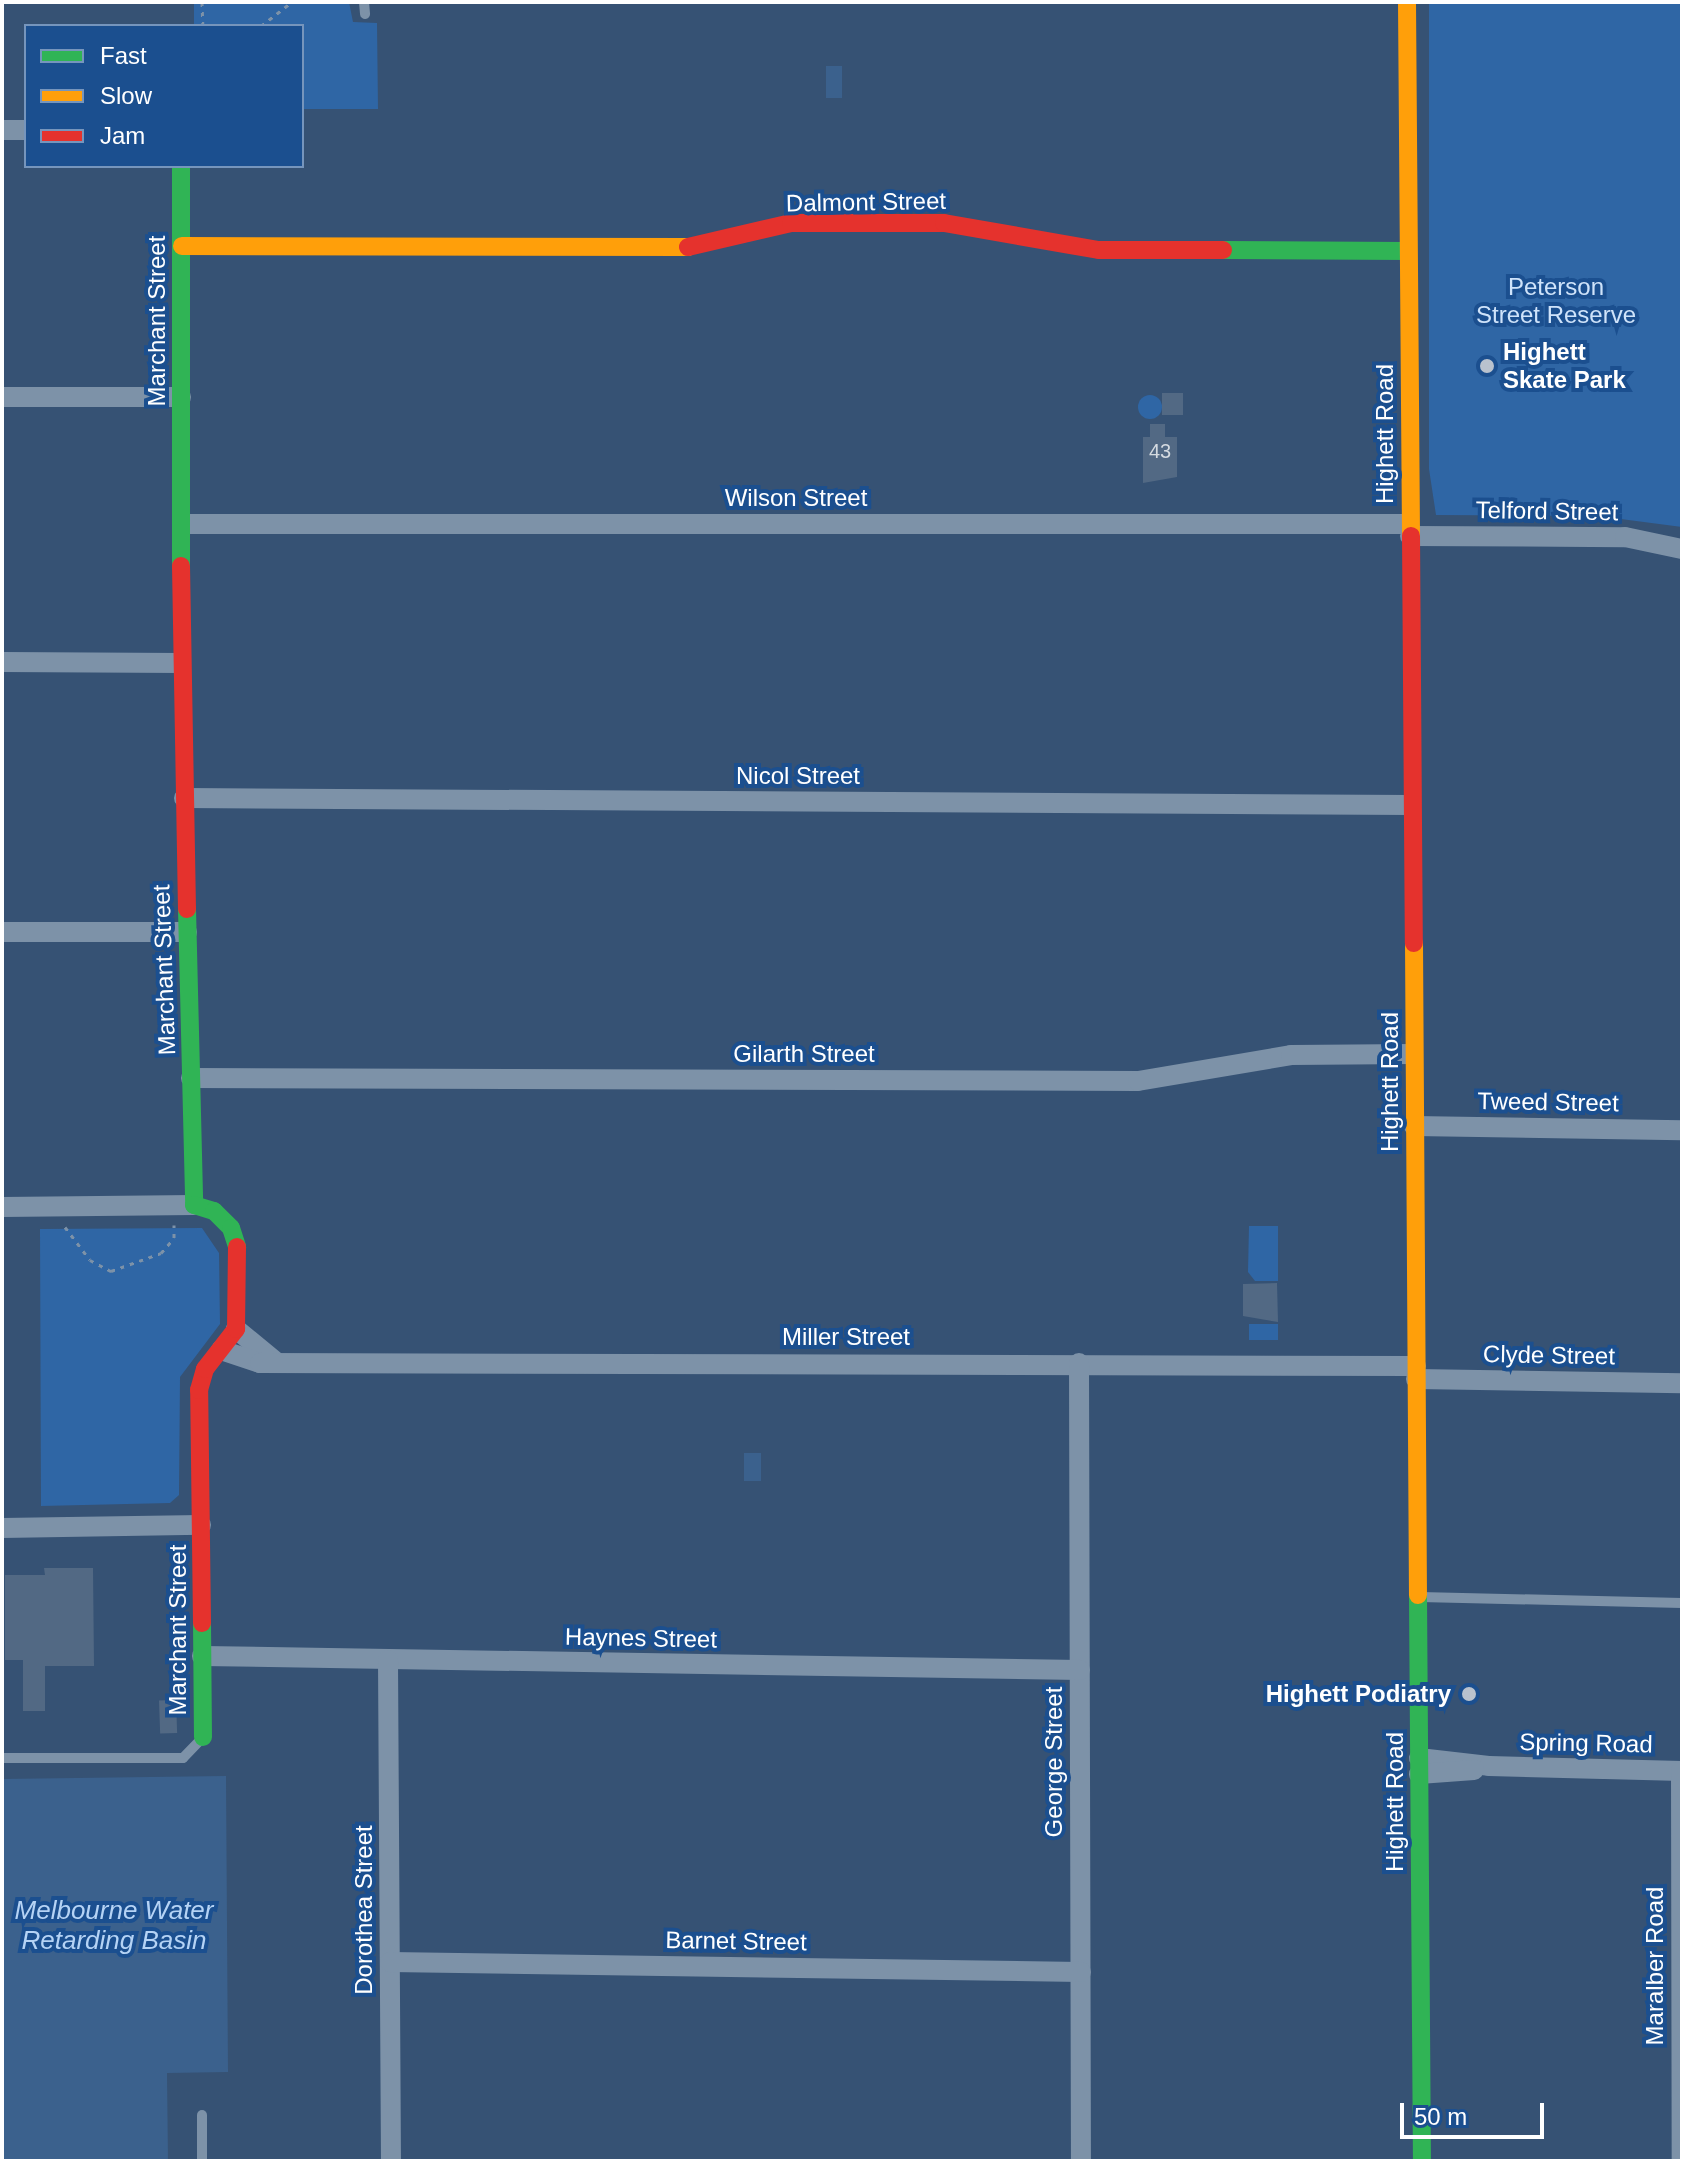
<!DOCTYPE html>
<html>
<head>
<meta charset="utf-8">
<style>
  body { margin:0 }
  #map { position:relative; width:1684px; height:2163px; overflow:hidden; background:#365274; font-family:Arial,sans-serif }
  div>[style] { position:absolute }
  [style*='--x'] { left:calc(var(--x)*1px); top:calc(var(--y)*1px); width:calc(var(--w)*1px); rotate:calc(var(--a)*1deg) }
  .green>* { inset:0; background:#2f66a5; transform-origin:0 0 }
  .round { border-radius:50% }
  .water>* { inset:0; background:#3b618d; transform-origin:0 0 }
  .building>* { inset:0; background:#526984; transform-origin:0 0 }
  .path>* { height:3px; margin-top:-1.5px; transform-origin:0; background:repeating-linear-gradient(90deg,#7d92a8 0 4px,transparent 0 10px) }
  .lane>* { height:10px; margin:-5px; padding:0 5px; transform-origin:5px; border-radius:5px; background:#7d92a8 }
  .street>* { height:20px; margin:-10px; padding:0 10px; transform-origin:10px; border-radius:10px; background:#7d92a8 }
  .fast>* { height:18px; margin:-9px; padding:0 9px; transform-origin:9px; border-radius:9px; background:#30b455 }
  .slow>* { height:18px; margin:-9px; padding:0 9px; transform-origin:9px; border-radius:9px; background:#ff9f0a }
  .jam>* { height:18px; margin:-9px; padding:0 9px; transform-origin:9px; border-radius:9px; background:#e5322d }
  .dots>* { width:22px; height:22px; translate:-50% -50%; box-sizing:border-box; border:4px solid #1b4f8f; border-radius:50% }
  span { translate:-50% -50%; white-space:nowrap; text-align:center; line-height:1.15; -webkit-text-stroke:8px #1b4f8f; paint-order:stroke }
  .number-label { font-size:20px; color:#d4dae0 }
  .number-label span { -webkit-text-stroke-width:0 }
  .street-label { font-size:24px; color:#fff }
  .park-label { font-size:24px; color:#cfe3fa }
  .poi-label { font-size:24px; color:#fff; font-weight:700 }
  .left { translate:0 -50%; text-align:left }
  .right { translate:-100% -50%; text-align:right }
  .water-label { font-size:26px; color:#b5d3f5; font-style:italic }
  .frame { position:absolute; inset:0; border:4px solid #fff; pointer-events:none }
  .legend { position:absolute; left:24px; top:24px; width:280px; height:144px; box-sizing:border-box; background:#1b4f8f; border:2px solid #7695bc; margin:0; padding:10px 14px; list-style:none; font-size:24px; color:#fff }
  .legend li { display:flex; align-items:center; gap:16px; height:40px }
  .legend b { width:40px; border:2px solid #7695bc }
  .scale { position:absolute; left:1400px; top:2103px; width:144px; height:36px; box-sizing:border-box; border:4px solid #fff; border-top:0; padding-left:10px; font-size:24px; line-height:28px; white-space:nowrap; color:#fff; -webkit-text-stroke:6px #1b4f8f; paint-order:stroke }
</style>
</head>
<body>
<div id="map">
  <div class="green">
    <div style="clip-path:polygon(194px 2px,349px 2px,353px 22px,377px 23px,378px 109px,302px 109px,302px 26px,194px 26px)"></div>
    <div style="clip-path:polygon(1429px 2px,1682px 2px,1682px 527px,1598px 516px,1436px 515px,1429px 469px)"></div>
    <div class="round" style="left:1138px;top:395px;width:24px;height:24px"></div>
    <div style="clip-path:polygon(1249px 1226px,1278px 1226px,1278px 1281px,1255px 1281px,1248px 1272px)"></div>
    <div style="clip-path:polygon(202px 1228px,219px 1253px,220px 1324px,180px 1377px,179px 1495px,170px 1503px,41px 1506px,40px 1229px)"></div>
    <div style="left:1249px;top:1324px;width:29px;height:16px"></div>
  </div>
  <div class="water">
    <div style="left:826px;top:66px;width:16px;height:32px"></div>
    <div style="left:744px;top:1453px;width:17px;height:28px"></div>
    <div style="clip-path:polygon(226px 1776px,228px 2072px,167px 2073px,168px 2161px,2px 2161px,2px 1779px)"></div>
  </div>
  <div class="building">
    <div style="left:1162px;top:393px;width:21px;height:22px"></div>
    <div style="clip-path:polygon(1150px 424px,1165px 424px,1165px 437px,1177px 437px,1177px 477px,1143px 483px,1143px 437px,1150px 437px)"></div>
    <div style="clip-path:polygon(1277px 1283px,1278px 1322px,1243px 1316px,1243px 1284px)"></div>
    <div style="clip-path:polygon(44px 1568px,93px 1568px,94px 1666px,45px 1666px,45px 1711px,23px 1711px,23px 1660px,5px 1660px,5px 1575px,45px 1575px)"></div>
    <div style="left:176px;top:1700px;width:33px;height:17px;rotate:88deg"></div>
  </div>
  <div class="path">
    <div style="--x:202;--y:2;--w:24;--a:88"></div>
    <div style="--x:261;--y:26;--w:39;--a:-38"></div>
    <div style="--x:65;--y:1227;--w:41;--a:52.9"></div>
    <div style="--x:90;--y:1260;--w:24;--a:28"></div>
    <div style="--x:111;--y:1271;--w:53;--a:-19.8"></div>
    <div style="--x:161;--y:1253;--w:20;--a:-49"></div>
    <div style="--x:174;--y:1238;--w:13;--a:-90"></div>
  </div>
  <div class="lane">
    <div style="--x:364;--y:2;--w:12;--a:85"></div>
    <div style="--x:1420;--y:1597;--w:262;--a:1.3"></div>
    <div style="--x:2;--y:1758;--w:181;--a:0"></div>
    <div style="--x:183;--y:1758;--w:29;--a:-46"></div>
    <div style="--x:202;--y:2115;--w:46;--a:90"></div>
  </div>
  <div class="street">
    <div style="--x:2;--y:130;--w:24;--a:0"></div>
    <div style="--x:2;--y:397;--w:179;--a:0"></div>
    <div style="--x:182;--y:524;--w:1227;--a:0"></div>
    <div style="--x:1410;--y:536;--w:215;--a:0.3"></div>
    <div style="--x:1625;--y:537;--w:58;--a:11.9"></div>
    <div style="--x:2;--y:662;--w:179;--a:0.3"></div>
    <div style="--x:184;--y:798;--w:1227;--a:0.33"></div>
    <div style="--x:2;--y:932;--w:185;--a:0"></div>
    <div style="--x:191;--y:1078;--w:947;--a:0.18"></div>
    <div style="--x:1138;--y:1081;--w:155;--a:-9.6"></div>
    <div style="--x:1291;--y:1055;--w:122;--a:-0.5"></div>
    <div style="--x:1414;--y:1126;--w:268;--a:0.9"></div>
    <div style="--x:2;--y:1207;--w:192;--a:-0.6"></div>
    <div style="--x:236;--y:1329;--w:50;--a:39.4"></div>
    <div style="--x:221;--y:1350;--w:41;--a:18.4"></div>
    <div style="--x:260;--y:1363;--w:1156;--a:0.15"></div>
    <div style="--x:1079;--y:1363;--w:798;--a:89.86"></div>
    <div style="--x:1416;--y:1379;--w:266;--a:0.9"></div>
    <div style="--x:2;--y:1528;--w:199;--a:-0.9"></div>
    <div style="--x:202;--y:1656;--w:878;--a:0.91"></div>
    <div style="--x:388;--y:1660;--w:501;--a:89.66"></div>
    <div style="--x:1419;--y:1758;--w:70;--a:6.5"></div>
    <div style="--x:1489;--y:1766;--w:193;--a:1.5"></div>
    <div style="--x:1681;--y:1771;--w:390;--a:89.9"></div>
    <div style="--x:1419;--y:1774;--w:55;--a:-4.2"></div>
    <div style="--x:390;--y:1962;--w:691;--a:0.83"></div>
  </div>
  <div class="fast">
    <div style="--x:181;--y:166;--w:400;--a:90"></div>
    <div style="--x:1223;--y:250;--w:185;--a:0.3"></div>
    <div style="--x:187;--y:909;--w:296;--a:88.6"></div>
    <div style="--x:194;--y:1205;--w:21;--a:17"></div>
    <div style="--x:214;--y:1211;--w:24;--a:45"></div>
    <div style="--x:231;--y:1228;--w:20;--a:72"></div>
    <div style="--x:1418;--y:1595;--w:566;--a:89.6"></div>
    <div style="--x:202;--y:1623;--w:114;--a:89.5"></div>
  </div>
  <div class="slow">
    <div style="--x:1407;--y:2;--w:534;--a:89.57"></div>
    <div style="--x:182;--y:246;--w:506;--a:0.11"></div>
    <div style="--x:1414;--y:943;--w:652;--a:89.65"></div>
  </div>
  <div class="jam">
    <div style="--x:688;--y:247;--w:106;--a:-13.1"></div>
    <div style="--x:791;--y:223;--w:153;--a:0"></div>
    <div style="--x:944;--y:223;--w:157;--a:9.9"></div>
    <div style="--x:1099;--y:250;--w:124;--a:0"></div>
    <div style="--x:1411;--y:536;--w:407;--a:89.6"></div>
    <div style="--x:181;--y:566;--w:343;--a:89"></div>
    <div style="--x:202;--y:1623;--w:233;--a:-90.7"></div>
    <div style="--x:199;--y:1390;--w:22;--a:-74"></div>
    <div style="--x:205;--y:1369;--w:51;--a:-52.2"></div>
    <div style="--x:236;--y:1329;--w:82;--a:-89.3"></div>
  </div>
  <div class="dots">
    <div style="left:1487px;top:366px;background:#b9c2ce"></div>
    <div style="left:1469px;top:1694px;background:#b9c2ce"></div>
  </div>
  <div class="number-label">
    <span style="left:1160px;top:451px">43</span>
  </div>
  <div class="street-label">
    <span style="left:866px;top:202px;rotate:-1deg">Dalmont Street</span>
    <span style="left:157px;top:321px;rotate:-90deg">Marchant Street</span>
    <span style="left:1385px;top:434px;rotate:-90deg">Highett Road</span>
    <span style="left:796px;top:498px">Wilson Street</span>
    <span style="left:1547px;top:511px;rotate:1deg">Telford Street</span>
    <span style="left:798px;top:776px">Nicol Street</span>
    <span style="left:164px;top:970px;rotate:-92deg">Marchant Street</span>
    <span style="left:804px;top:1054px">Gilarth Street</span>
    <span style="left:1390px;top:1082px;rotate:-90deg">Highett Road</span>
    <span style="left:1548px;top:1102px;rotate:1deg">Tweed Street</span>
    <span style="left:846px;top:1337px">Miller Street</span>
    <span style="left:1549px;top:1355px;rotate:1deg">Clyde Street</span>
    <span style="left:178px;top:1630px;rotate:-90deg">Marchant Street</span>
    <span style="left:641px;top:1638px;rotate:1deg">Haynes Street</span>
    <span style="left:1586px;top:1743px;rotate:1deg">Spring Road</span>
    <span style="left:1054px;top:1762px;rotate:-90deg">George Street</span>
    <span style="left:1395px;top:1802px;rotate:-90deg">Highett Road</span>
    <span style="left:364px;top:1910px;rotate:-90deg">Dorothea Street</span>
    <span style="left:736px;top:1941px;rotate:1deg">Barnet Street</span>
    <span style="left:1655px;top:1966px;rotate:-90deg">Maralber Road</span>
  </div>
  <div class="park-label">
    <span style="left:1556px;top:301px">Peterson<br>Street Reserve</span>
  </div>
  <div class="poi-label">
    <span class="left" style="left:1503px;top:366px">Highett<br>Skate Park</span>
    <span class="right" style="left:1451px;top:1694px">Highett Podiatry</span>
  </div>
  <div class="water-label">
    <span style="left:114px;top:1926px">Melbourne Water<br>Retarding Basin</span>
  </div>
  <div class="frame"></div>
  <ul class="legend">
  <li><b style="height:10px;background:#30b455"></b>Fast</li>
  <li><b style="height:10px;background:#ff9f0a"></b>Slow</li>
  <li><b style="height:10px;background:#e5322d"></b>Jam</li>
  </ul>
  <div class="scale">50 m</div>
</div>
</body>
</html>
